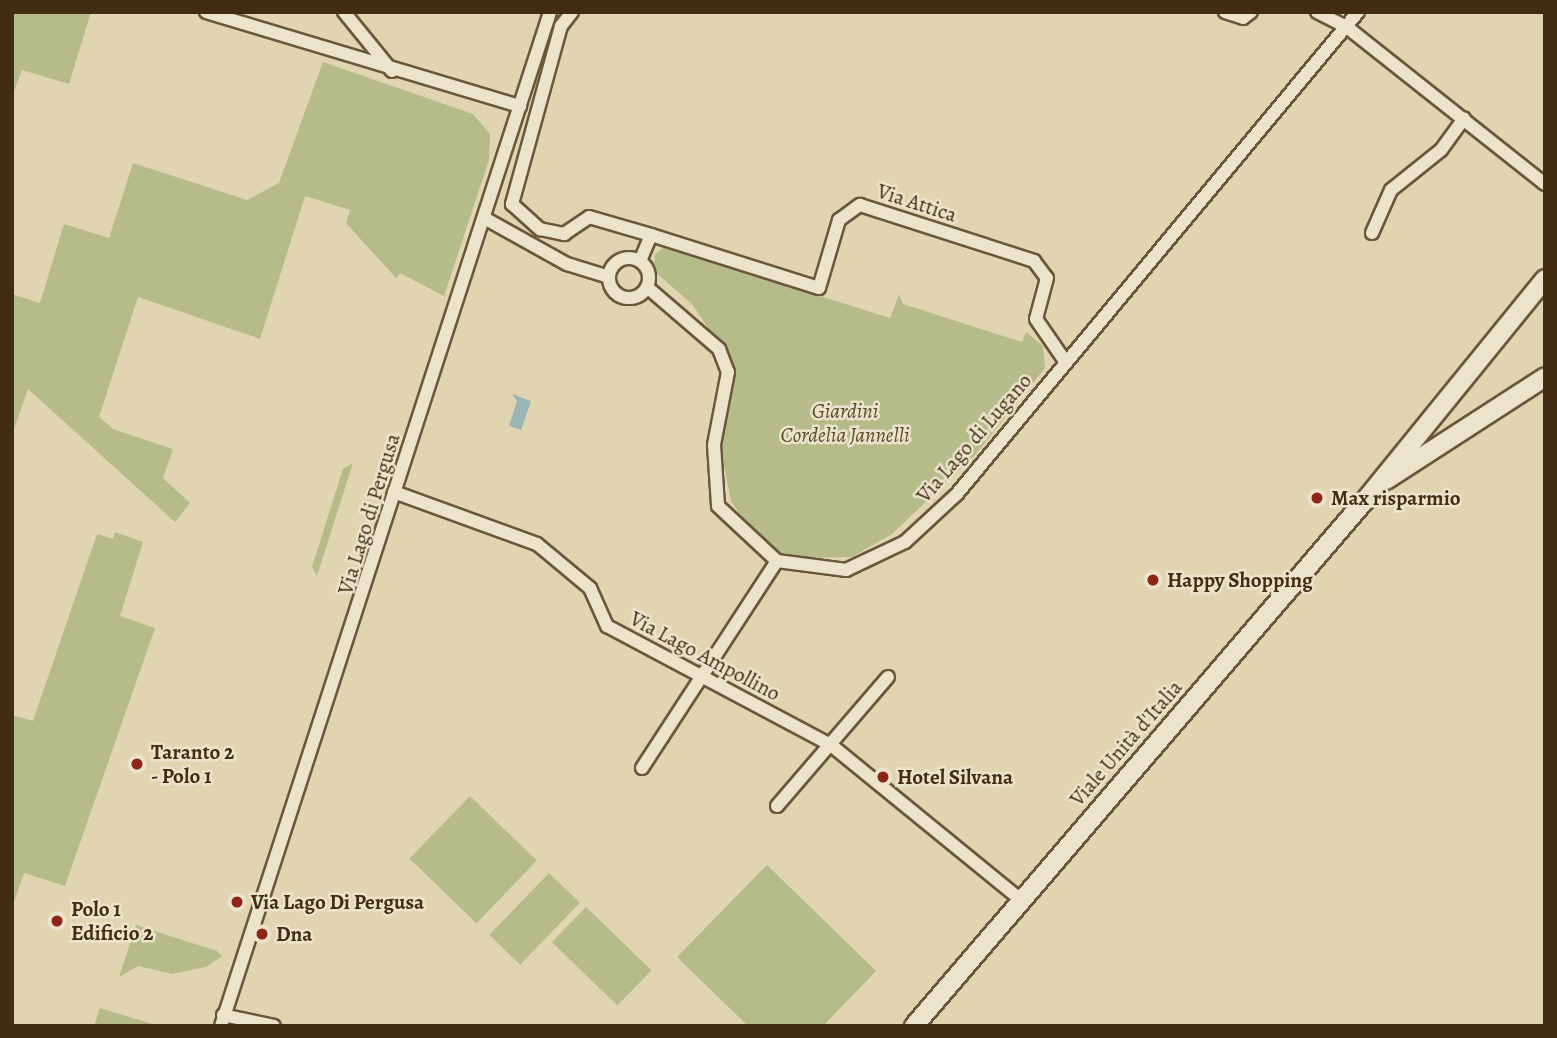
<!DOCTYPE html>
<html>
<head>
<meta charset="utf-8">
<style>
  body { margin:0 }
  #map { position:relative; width:1557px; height:1038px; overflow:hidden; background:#e1d4b0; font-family:Alegreya,serif }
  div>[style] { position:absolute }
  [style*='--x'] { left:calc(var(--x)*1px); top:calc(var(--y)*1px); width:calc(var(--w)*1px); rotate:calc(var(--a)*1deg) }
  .green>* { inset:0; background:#b5bc8a; transform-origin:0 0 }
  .water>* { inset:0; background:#9ab5b8 }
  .roads { filter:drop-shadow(2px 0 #6a573a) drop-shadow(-2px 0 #6a573a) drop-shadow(0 2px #6a573a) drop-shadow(0 -2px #6a573a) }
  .street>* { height:12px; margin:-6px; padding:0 6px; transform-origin:6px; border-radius:6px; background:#ece3cc }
  .street>.ring { margin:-6px; padding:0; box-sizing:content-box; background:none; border:12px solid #ece3cc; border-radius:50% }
  .secondary>* { height:18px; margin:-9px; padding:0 9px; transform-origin:9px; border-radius:9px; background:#ece3cc }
  .dots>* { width:19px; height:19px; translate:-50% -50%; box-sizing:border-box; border:4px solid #ece3cc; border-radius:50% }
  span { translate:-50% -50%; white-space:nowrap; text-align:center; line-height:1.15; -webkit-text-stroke:5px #ece3cc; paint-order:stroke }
  .street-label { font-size:21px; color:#422d12 }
  .park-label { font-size:21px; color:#594a2a; font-style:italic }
  .poi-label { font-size:21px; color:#422d12; font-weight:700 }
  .left { translate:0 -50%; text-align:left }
  .frame { position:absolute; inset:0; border:14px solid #422d12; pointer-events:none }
</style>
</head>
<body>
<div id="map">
  <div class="green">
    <div style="clip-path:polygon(12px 12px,91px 12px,69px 84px,22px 70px,12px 97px)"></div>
    <div style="clip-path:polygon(323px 62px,473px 114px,490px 134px,489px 160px,444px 296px,400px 273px,396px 278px,346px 223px,350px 210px,305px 196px,260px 339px,138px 297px,99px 417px,113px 429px,173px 449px,163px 478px,190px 503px,175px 522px,28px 389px,12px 435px,12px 294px,40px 303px,64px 224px,109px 238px,133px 163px,247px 200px,279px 183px)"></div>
    <div style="clip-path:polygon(664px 247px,890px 318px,899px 294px,903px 304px,1022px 342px,1026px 332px,1043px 346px,1045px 368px,975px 455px,892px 534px,852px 557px,787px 558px,754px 535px,731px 501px,721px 451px,735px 368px,692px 304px,654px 271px,655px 254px)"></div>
    <div style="clip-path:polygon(353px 463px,317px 576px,312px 567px,343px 469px)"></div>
    <div style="clip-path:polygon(115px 532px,143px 542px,120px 616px,155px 628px,65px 886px,24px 873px,12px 908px,12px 715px,33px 721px,97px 534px,113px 539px)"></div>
    <div style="left:470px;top:796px;width:93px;height:87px;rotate:44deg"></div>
    <div style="clip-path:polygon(767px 865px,876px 971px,823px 1026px,748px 1026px,677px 957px)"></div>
    <div style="left:549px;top:873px;width:43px;height:86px;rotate:44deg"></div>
    <div style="left:586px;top:907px;width:91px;height:49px;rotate:44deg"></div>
    <div style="clip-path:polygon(136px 925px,217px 951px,222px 956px,206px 967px,172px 974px,138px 966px,119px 977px)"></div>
    <div style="clip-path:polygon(100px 1008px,159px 1026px,94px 1026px)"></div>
  </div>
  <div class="water">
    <div style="clip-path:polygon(512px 394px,531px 401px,521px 430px,509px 426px,517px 401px)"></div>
  </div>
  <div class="roads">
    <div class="street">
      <div style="--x:206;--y:12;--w:328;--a:16.7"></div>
      <div style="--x:344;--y:12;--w:76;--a:50.9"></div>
      <div style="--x:572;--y:12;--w:18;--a:128"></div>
      <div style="--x:561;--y:26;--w:185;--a:105.4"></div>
      <div style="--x:512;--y:204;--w:38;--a:42"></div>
      <div style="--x:540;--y:229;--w:25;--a:12"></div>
      <div style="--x:564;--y:234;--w:30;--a:-34"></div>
      <div style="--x:589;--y:217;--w:65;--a:16.2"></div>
      <div style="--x:1225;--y:12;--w:19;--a:18"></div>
      <div style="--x:1243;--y:18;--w:10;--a:-37"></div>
      <div style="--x:1317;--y:12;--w:35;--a:27"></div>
      <div style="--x:1348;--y:28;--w:251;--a:38.4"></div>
      <div style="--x:486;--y:219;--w:93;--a:29.1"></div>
      <div style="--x:567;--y:264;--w:44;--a:17.2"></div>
      <div style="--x:1372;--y:233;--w:47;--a:-66.2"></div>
      <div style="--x:1391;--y:190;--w:64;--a:-38.7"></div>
      <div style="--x:1441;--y:150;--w:39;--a:-54"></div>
      <div class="ring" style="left:609px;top:258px;width:28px;height:28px"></div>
      <div style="--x:640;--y:261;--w:28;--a:-67"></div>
      <div style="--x:651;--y:235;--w:176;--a:17.5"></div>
      <div style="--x:819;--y:288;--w:71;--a:-73.6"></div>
      <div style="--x:839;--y:220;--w:26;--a:-36"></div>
      <div style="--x:860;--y:205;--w:183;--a:17.8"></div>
      <div style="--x:1034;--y:261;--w:21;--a:53"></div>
      <div style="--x:1047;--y:278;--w:42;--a:105"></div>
      <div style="--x:1036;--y:319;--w:51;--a:55.4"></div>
      <div style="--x:647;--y:287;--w:95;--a:40.7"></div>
      <div style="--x:719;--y:349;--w:25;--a:69"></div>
      <div style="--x:728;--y:372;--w:74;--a:100.9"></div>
      <div style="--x:714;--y:445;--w:61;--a:86.2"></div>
      <div style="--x:718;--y:506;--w:81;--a:43"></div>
      <div style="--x:777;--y:561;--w:70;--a:7.4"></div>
      <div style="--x:846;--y:570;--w:65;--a:-25.4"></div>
      <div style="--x:905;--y:542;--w:69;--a:-42.7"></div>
      <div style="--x:956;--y:495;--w:628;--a:-50.23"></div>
      <div style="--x:394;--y:492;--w:152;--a:20"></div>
      <div style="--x:537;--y:544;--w:69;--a:39.7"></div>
      <div style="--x:590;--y:588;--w:42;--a:65.9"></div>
      <div style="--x:607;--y:626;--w:254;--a:28"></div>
      <div style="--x:831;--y:745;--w:245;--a:39.2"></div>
      <div style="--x:642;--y:768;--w:247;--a:-56.9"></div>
      <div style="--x:777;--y:806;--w:170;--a:-49.3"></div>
      <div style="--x:223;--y:1015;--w:52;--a:12.2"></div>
      <div style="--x:221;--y:1026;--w:1066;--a:-72.02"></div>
    </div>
    <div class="secondary">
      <div style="--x:1386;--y:480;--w:189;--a:-32.9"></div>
      <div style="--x:914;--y:1026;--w:696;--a:-49.37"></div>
      <div style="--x:1367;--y:498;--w:282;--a:-50.9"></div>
    </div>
  </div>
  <div class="dots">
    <div style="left:1317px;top:498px;background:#8f2418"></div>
    <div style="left:1153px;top:580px;background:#8f2418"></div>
    <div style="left:137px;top:764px;background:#8f2418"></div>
    <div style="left:883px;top:777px;background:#8f2418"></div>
    <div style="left:237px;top:902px;background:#8f2418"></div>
    <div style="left:57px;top:921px;background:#8f2418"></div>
    <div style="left:262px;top:934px;background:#8f2418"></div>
  </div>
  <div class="street-label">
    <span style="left:917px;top:203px;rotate:18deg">Via Attica</span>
    <span style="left:974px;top:438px;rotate:-49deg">Via Lago di Lugano</span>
    <span style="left:369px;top:514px;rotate:-73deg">Via Lago di Pergusa</span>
    <span style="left:705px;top:656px;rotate:28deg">Via Lago Ampollino</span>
    <span style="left:1126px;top:743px;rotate:-49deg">Viale Unità d'Italia</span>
  </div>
  <div class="park-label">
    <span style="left:845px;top:423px">Giardini<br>Cordelia Jannelli</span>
  </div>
  <div class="poi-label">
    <span class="left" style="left:1331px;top:498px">Max risparmio</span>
    <span class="left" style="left:1167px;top:580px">Happy Shopping</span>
    <span class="left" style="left:151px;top:764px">Taranto 2<br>- Polo 1</span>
    <span class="left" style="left:897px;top:777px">Hotel Silvana</span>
    <span class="left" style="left:251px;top:902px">Via Lago Di Pergusa</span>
    <span class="left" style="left:71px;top:921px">Polo 1<br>Edificio 2</span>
    <span class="left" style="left:276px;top:934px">Dna</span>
  </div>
  <div class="frame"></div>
</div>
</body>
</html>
